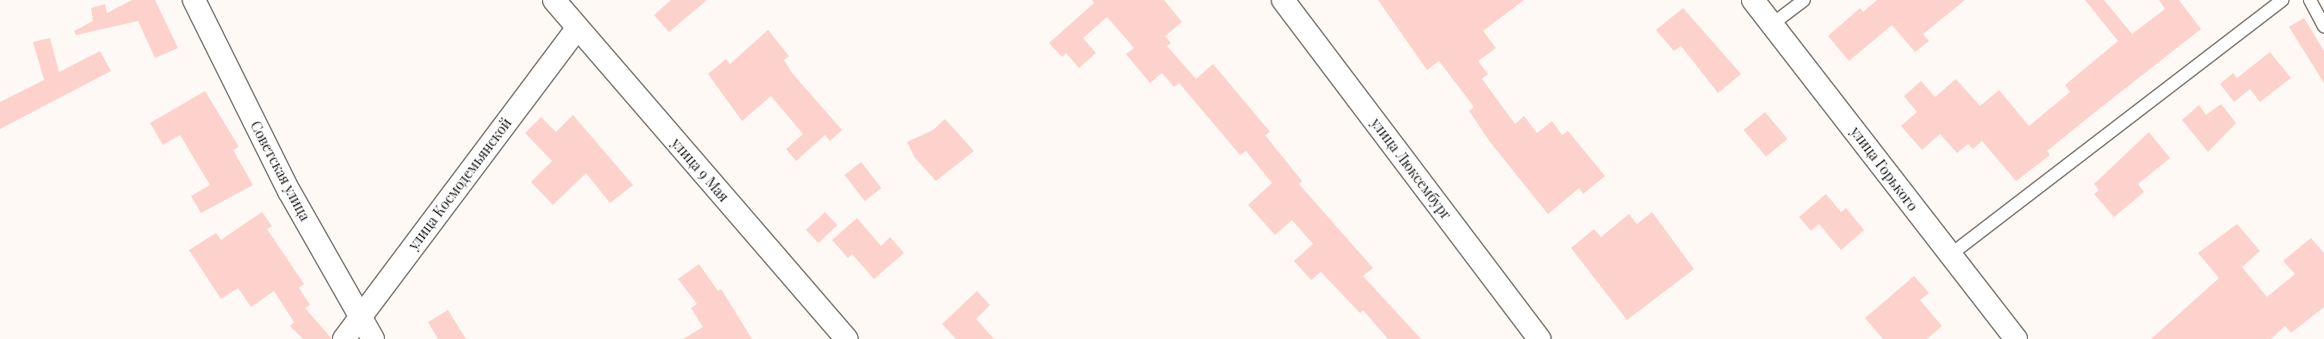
<!DOCTYPE html>
<html>
<head>
<meta charset="utf-8">
<style>
  body { margin:0 }
  #map { position:relative; width:2324px; height:339px; overflow:hidden; background:#fef9f4; font-family:"Playfair Display",serif }
  div>[style] { position:absolute }
  [style*='--x'] { left:calc(var(--x)*1px); top:calc(var(--y)*1px); width:calc(var(--w)*1px); rotate:calc(var(--a)*1deg) }
  .building>* { inset:0; background:#fdd2cd; transform-origin:0 0 }
  .roads { filter:drop-shadow(1px 0 #7b7671) drop-shadow(-1px 0 #7b7671) drop-shadow(0 1px #7b7671) drop-shadow(0 -1px #7b7671) }
  .lane>* { height:12px; margin:-6px; padding:0 6px; transform-origin:6px; border-radius:6px; background:#fff }
  .street>* { height:22px; margin:-11px; padding:0 11px; transform-origin:11px; border-radius:11px; background:#fff }
  .secondary>* { height:22px; margin:-11px; padding:0 11px; transform-origin:11px; border-radius:11px; background:#fff }
  span { translate:-50% -50%; white-space:nowrap; text-align:center; line-height:1.15; -webkit-text-stroke:3px #fff; paint-order:stroke }
  .street-label { font-size:14px; color:#110f0d }
</style>
</head>
<body>
<div id="map">
  <div class="building">
    <div style="clip-path:polygon(132px 0,155px 0,178px 48px,155px 58px,138px 21px,76px 35px,74px 31px,93px 21px,91px 8px,105px 4px,107px 13px)"></div>
    <div style="clip-path:polygon(671px 0,707px 0,669px 32px,654px 15px)"></div>
    <div style="clip-path:polygon(1092px 0,1164px 0,1182px 22px,1165px 36px,1171px 43px,1167px 46px,1196px 79px,1213px 64px,1235px 90px,1270px 132px,1265px 135px,1302px 181px,1299px 184px,1373px 268px,1363px 276px,1421px 339px,1388px 339px,1363px 310px,1360px 313px,1321px 272px,1311px 280px,1294px 261px,1313px 244px,1292px 220px,1275px 235px,1248px 205px,1272px 183px,1246px 151px,1240px 155px,1179px 83px,1174px 87px,1162px 73px,1150px 83px,1126px 54px,1134px 48px,1107px 17px,1083px 38px,1096px 53px,1079px 68px,1066px 53px,1062px 57px,1049px 43px,1094px 3px)"></div>
    <div style="clip-path:polygon(1378px 0,1524px 0,1483px 31px,1496px 48px,1478px 61px,1488px 74px,1482px 79px,1515px 124px,1524px 116px,1537px 133px,1552px 121px,1562px 135px,1568px 131px,1605px 176px,1583px 194px,1579px 188px,1548px 214px,1490px 142px,1469px 111px,1474px 107px,1439px 61px,1427px 70px)"></div>
    <div style="clip-path:polygon(1877px 0,1965px 0,1923px 34px,1929px 41px,1915px 52px,1892px 25px,1849px 61px,1828px 36px,1860px 8px,1863px 12px)"></div>
    <div style="clip-path:polygon(2085px 0,2104px 0,2132px 34px,2165px 9px,2159px 0,2179px 0,2201px 29px,2090px 116px,2047px 151px,2050px 155px,2016px 181px,1982px 141px,1973px 149px,1968px 144px,1957px 153px,1940px 134px,1922px 150px,1901px 126px,1917px 112px,1904px 96px,1921px 81px,1935px 97px,1956px 79px,1980px 106px,1999px 90px,2029px 126px,2070px 92px,2065px 85px,2118px 41px)"></div>
    <div style="clip-path:polygon(1683px 8px,1741px 74px,1718px 93px,1681px 46px,1674px 51px,1656px 30px)"></div>
    <div style="clip-path:polygon(2304px 18px,2324px 51px,2324px 83px,2289px 27px)"></div>
    <div style="clip-path:polygon(768px 30px,789px 56px,784px 60px,792px 73px,842px 130px,830px 141px,825px 135px,796px 161px,786px 149px,803px 134px,771px 96px,742px 121px,708px 74px,726px 59px,730px 64px)"></div>
    <div style="clip-path:polygon(50px 38px,59px 72px,100px 51px,111px 71px,0 129px,0 102px,44px 80px,33px 42px)"></div>
    <div style="clip-path:polygon(2270px 52px,2291px 78px,2260px 102px,2250px 89px,2234px 102px,2220px 84px,2233px 73px,2237px 78px)"></div>
    <div style="clip-path:polygon(205px 91px,239px 147px,233px 150px,253px 185px,201px 213px,191px 196px,210px 185px,180px 135px,163px 145px,150px 123px)"></div>
    <div style="clip-path:polygon(2221px 104px,2236px 123px,2208px 152px,2182px 120px,2199px 105px,2206px 115px)"></div>
    <div style="left:1765px;top:112px;width:35px;height:28px;rotate:50deg"></div>
    <div style="clip-path:polygon(573px 115px,633px 185px,610px 203px,586px 173px,553px 205px,531px 182px,552px 161px,525px 133px,541px 117px,556px 132px)"></div>
    <div style="clip-path:polygon(945px 119px,974px 151px,936px 181px,915px 158px,907px 142px,933px 130px)"></div>
    <div style="clip-path:polygon(2149px 132px,2170px 158px,2138px 184px,2144px 192px,2114px 217px,2094px 194px,2099px 190px,2094px 184px)"></div>
    <div style="left:861px;top:162px;width:33px;height:21px;rotate:52deg"></div>
    <div style="clip-path:polygon(1826px 194px,1841px 212px,1846px 208px,1864px 230px,1841px 250px,1819px 224px,1811px 231px,1799px 217px)"></div>
    <div style="clip-path:polygon(262px 212px,272px 226px,267px 229px,304px 284px,299px 288px,310px 305px,305px 308px,332px 339px,303px 339px,290px 326px,294px 322px,274px 291px,251px 307px,238px 288px,221px 299px,189px 250px,216px 233px,221px 240px)"></div>
    <div style="left:825px;top:212px;width:18px;height:26px;rotate:47deg"></div>
    <div style="clip-path:polygon(1652px 212px,1694px 269px,1627px 320px,1571px 248px,1594px 229px,1601px 237px,1629px 214px,1637px 224px)"></div>
    <div style="clip-path:polygon(857px 218px,881px 246px,890px 237px,904px 253px,874px 279px,852px 254px,848px 258px,832px 240px)"></div>
    <div style="clip-path:polygon(2237px 224px,2260px 251px,2242px 267px,2267px 297px,2295px 274px,2283px 261px,2311px 238px,2324px 253px,2324px 307px,2291px 333px,2285px 326px,2271px 339px,2151px 339px,2219px 278px,2198px 253px)"></div>
    <div style="clip-path:polygon(699px 264px,718px 291px,721px 289px,752px 339px,683px 339px,703px 327px,691px 308px,697px 304px,678px 279px)"></div>
    <div style="clip-path:polygon(1914px 276px,1929px 293px,1920px 300px,1942px 326px,1927px 339px,1883px 339px,1865px 318px)"></div>
    <div style="clip-path:polygon(977px 291px,990px 305px,976px 319px,994px 339px,956px 339px,942px 324px)"></div>
    <div style="clip-path:polygon(448px 310px,466px 339px,438px 339px,428px 322px)"></div>
  </div>
  <div class="roads">
    <div class="lane">
      <div style="--x:2310;--y:0;--w:30;--a:62"></div>
      <div style="--x:1771;--y:25;--w:41;--a:-37.1"></div>
      <div style="--x:1950;--y:255;--w:419;--a:-37.5"></div>
    </div>
    <div class="street">
      <div style="--x:194;--y:0;--w:213;--a:63.6"></div>
      <div style="--x:289;--y:191;--w:170;--a:60.4"></div>
      <div style="--x:1283;--y:0;--w:425;--a:52.9"></div>
      <div style="--x:344;--y:339;--w:388;--a:-53.1"></div>
    </div>
    <div class="secondary">
      <div style="--x:554;--y:0;--w:448;--a:49.2"></div>
      <div style="--x:1753;--y:0;--w:429;--a:52.2"></div>
    </div>
  </div>
  <div class="street-label">
    <span style="left:1411px;top:169px;rotate:53deg">улица Люксембург</span>
    <span style="left:1884px;top:169px;rotate:53deg">улица Горького</span>
    <span style="left:700px;top:170px;rotate:49deg">улица 9 Мая</span>
    <span style="left:280px;top:171px;rotate:62deg">Советская улица</span>
    <span style="left:460px;top:184px;rotate:-53deg">улица Космодемьянской</span>
  </div>
</div>
</body>
</html>
